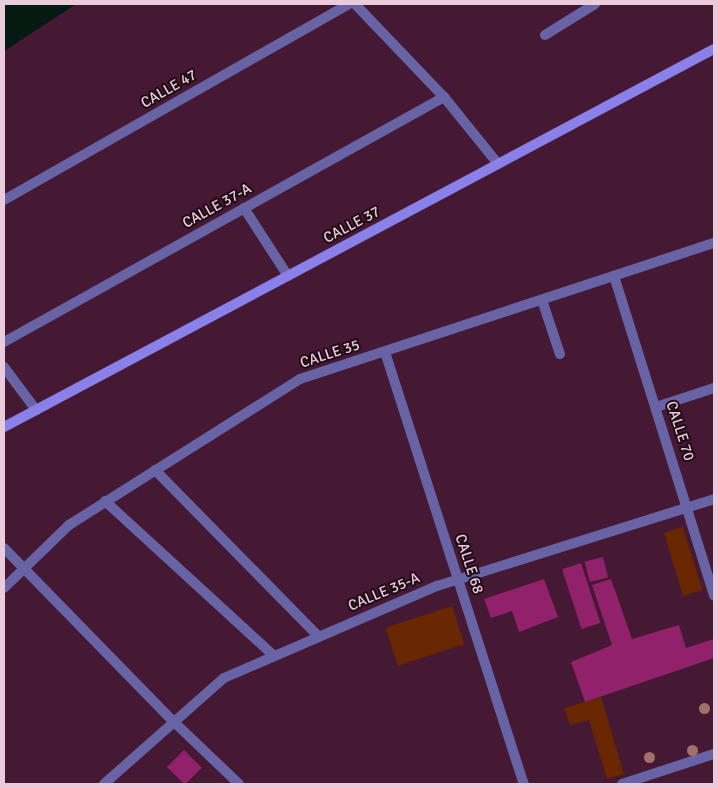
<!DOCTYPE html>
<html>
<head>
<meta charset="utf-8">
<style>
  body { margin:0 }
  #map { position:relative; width:718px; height:788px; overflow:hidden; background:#451833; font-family:Signika,sans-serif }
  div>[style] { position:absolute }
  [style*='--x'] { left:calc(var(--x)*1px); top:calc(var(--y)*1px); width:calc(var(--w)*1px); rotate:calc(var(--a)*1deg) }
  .green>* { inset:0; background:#692700; transform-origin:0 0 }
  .water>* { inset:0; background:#051a11 }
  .building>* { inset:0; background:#91216a; transform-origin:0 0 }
  .street>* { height:10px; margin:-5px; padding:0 5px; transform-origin:5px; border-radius:5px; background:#6763a4 }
  .secondary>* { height:10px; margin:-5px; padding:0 5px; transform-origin:5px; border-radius:5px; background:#8980e9 }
  .trees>* { width:11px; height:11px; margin:-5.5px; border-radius:50%; background:#a36e6c }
  span { translate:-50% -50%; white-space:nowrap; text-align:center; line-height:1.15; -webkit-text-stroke:4px #200c17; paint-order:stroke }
  .street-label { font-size:15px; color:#e9cbdb }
  .frame { position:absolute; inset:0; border:5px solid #e9cbdb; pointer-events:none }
</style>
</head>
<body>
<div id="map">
  <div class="green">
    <div style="left:683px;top:527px;width:66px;height:20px;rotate:73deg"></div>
    <div style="left:452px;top:606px;width:40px;height:70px;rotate:72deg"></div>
    <div style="clip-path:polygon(601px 697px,624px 774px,607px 779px,589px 720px,570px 725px,564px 708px)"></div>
  </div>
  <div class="water">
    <div style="clip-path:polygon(4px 4px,76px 4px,4px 51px)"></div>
  </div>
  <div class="building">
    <div style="left:603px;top:557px;width:21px;height:19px;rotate:76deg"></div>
    <div style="left:581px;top:563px;width:63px;height:20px;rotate:72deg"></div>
    <div style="clip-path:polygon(544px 579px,558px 617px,519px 632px,512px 611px,491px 618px,484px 599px)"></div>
    <div style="clip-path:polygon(611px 579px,632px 639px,679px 625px,686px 648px,714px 639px,714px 658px,585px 702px,571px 662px,612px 645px,592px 585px)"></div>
    <div style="left:184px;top:750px;width:25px;height:24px;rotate:45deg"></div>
  </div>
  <div class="street">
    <div style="--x:355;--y:4;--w:129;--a:46.3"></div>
    <div style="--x:444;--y:97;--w:86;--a:51.1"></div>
    <div style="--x:545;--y:35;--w:59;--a:-31.8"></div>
    <div style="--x:4;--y:200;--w:397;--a:-29.6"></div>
    <div style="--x:244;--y:208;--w:81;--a:57.1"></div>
    <div style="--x:614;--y:276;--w:335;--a:72.6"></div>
    <div style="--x:542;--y:300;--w:57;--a:71.6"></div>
    <div style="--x:4;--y:342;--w:504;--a:-29.11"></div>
    <div style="--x:385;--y:352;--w:454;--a:72.2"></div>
    <div style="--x:4;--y:367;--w:54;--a:53.3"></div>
    <div style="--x:656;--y:407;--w:61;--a:-18.1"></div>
    <div style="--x:155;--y:470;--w:234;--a:45.5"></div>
    <div style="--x:105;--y:501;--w:229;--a:42.5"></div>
    <div style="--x:4;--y:548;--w:242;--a:45.7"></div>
    <div style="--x:173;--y:721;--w:91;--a:43.7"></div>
    <div style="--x:4;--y:588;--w:91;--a:-44.1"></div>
    <div style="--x:69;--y:525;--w:273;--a:-32.3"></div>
    <div style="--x:300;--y:379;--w:436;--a:-18.2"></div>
    <div style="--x:104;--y:784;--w:160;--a:-41.5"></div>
    <div style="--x:224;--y:678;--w:232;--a:-23.4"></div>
    <div style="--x:437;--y:586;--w:290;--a:-17.4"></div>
    <div style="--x:622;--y:784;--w:97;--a:-18.1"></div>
  </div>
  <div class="secondary">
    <div style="--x:4;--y:427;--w:804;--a:-28.03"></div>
  </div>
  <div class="trees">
    <div style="left:704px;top:708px"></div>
    <div style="left:692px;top:750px"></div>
    <div style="left:649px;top:757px"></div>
  </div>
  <div class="street-label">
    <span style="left:169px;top:89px;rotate:-30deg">CALLE 47</span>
    <span style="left:217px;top:206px;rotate:-29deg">CALLE 37-A</span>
    <span style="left:352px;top:225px;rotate:-28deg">CALLE 37</span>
    <span style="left:330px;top:354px;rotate:-18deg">CALLE 35</span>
    <span style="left:680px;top:431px;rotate:72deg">CALLE 70</span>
    <span style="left:469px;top:564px;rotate:72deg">CALLE 68</span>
    <span style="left:384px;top:592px;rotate:-23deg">CALLE 35-A</span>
  </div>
  <div class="frame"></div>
</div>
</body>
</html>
